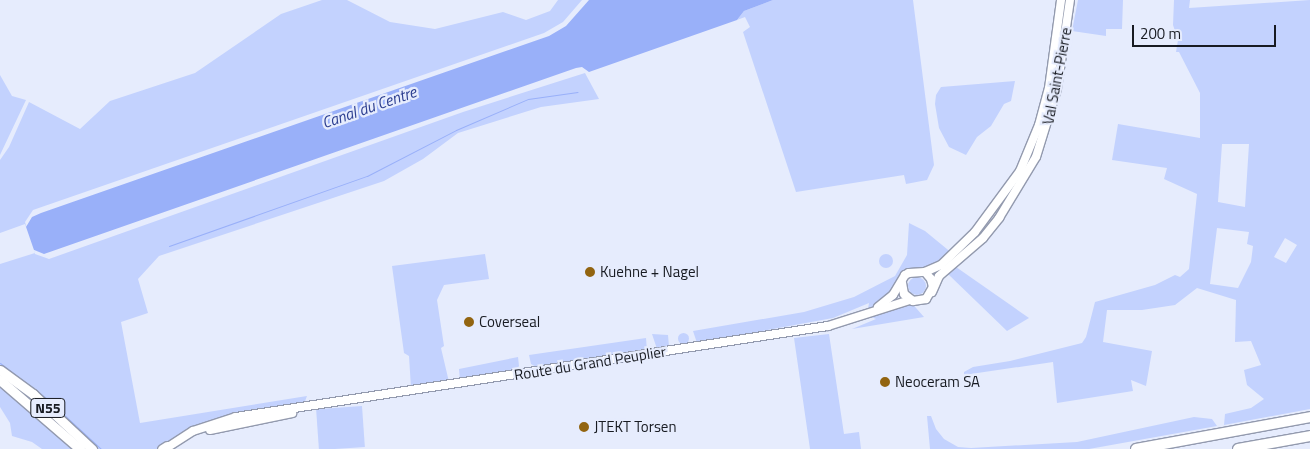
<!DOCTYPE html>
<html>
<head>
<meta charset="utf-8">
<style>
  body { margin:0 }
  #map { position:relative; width:1310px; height:449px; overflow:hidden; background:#e6ecfd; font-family:"Titillium Web",sans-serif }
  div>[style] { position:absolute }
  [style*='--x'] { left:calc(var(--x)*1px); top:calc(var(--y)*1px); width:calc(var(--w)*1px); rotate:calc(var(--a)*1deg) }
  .green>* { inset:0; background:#c3d2fe; transform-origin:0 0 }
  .round { border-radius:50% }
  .water>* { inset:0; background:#99b0f9 }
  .pier>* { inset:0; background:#e6ecfd }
  .stream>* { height:1px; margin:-0.5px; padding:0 0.5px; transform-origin:0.5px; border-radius:0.5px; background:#99b0f9 }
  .roads { filter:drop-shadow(1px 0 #939aae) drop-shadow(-1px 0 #939aae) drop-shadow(0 1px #939aae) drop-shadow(0 -1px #939aae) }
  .secondary>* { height:8px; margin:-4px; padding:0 4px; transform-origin:4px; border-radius:4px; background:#fff }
  .trunk>* { height:9px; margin:-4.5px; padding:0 4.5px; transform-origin:4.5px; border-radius:4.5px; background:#fff }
  .motorway>* { height:10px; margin:-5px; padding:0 5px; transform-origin:5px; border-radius:5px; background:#fff }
  .dots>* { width:14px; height:14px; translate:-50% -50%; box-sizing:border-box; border:2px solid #e6ecfd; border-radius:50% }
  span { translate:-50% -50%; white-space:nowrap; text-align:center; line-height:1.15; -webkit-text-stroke:4.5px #e6ecfd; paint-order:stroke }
  .shield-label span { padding:1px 4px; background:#e6ecfd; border:1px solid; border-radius:4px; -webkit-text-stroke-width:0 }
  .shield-label { font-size:14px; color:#181b22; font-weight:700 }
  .street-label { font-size:15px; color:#181b22 }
  .poi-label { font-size:15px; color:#181b22 }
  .left { translate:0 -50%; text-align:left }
  .water-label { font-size:16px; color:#2d3f91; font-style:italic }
  .scale { position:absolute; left:1132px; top:25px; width:144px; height:22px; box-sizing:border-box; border:2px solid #181b22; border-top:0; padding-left:6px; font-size:15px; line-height:18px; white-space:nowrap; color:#181b22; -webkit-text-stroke:4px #e6ecfd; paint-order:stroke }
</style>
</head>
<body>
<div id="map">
  <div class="green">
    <div style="clip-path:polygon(322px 0,347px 0,390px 22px,435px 29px,503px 12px,526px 20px,550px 11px,558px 0,582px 0,563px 22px,544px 33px,33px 210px,25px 222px,35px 254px,49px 259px,463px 112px,585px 73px,599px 99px,541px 107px,458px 133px,423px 159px,384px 181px,159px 256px,138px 279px,148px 313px,121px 322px,140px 423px,307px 396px,304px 404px,213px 420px,159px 449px,97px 449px,0 366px,0 160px,9px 147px,29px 102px,80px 129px,110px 101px,195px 73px,281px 14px)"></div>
    <div style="clip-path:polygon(773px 0,913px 0,934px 165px,927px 180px,906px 184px,904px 175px,796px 192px,743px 32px,750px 27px,745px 17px,737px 20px,744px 11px)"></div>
    <div style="clip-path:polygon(1078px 0,1123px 0,1122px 29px,1106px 29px,1106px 36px,1072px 31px)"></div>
    <div style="clip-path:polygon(evenodd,1174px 0,1190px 0,1189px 8px,1310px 0,1310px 409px,1224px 425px,1225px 414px,1251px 408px,1264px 399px,1247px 385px,1244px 370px,1261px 365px,1251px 341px,1235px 342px,1236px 300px,1197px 288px,1175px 305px,1142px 310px,1107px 310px,1103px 342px,1152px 351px,1146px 386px,1131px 380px,1133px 391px,1057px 403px,1053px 362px,964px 375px,964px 372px,973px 367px,1010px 361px,1082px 343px,1086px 337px,1095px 302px,1155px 285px,1175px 275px,1180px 277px,1189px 269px,1197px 194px,1164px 179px,1167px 168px,1112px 160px,1118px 124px,1200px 138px,1200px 93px,1179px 52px,1176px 52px,1178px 40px,1173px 25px,1174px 0,1222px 144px,1249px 144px,1245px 207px,1218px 202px,1222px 144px,1174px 0,1217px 228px,1249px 232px,1247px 244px,1253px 246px,1251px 262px,1238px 288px,1210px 284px,1217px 228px,1174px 0,1285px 238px,1297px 245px,1286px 263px,1274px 257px,1285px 238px)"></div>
    <div style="clip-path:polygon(0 75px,12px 96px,26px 100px,0 155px)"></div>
    <div style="clip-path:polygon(1015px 81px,1011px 101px,1004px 104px,991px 126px,977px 137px,966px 155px,949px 147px,939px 128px,935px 104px,936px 95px,941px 87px)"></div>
    <div style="clip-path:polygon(909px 223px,925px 231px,953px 254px,941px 265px,917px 270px,869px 313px,909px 300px,924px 317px,852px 329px,876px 319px,867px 315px,869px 303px,833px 318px,697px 343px,693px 331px,804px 312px,854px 297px,895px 276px,907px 255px)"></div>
    <div style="clip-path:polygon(485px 254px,489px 279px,444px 285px,437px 300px,444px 346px,441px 348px,449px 382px,411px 388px,409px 356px,404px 353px,392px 266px)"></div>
    <div class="round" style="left:879px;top:254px;width:14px;height:14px"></div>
    <div style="clip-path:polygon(956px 267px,1029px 318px,1007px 331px,948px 274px)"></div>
    <div class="round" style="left:908px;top:277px;width:18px;height:18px"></div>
    <div class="round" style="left:677.5px;top:332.5px;width:11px;height:11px"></div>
    <div style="clip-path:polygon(652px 334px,668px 335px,669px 347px,657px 349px)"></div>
    <div style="clip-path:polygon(829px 334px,844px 434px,859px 432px,861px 449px,810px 449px,794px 338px)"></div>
    <div style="clip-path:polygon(646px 338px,647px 351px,538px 368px,531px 364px,529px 355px)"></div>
    <div style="clip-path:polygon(518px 357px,519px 366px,515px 372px,460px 380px,459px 369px)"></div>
    <div style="clip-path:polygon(0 384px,75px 449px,42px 449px,32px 442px,12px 436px,10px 423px,0 407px)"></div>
    <div style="left:362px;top:406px;width:41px;height:46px;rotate:86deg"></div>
    <div style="clip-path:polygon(927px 416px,931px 416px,936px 429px,944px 439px,958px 447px,971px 448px,1077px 442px,1194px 417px,1212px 419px,1217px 426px,1089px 449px,930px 449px)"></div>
  </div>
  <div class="water">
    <div style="clip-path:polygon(589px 0,773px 0,744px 11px,737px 20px,589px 72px,582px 67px,576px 68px,44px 254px,0 236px,26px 227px,32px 217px,41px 213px,549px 36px,566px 26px)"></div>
  </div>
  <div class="pier">
    <div style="clip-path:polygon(25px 224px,35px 253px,0 264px,0 233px)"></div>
  </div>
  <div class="stream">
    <div style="--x:169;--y:246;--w:210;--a:-19.5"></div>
    <div style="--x:367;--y:176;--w:100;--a:-27.3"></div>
    <div style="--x:456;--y:130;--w:78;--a:-23.3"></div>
    <div style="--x:528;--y:99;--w:50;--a:-8"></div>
    <div style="--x:0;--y:363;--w:58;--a:37.3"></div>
    <div style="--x:46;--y:398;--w:75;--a:42.8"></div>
  </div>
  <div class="roads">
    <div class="secondary">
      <div style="--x:925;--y:272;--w:17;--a:-24"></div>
      <div style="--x:941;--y:265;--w:47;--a:-44.1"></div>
      <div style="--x:975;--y:232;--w:76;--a:-53.6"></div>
      <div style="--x:1020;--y:171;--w:50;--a:-67.6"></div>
      <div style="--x:1039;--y:125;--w:38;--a:-75"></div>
      <div style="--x:1049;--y:88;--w:89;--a:-82.2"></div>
      <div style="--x:932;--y:292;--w:17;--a:-66"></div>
      <div style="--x:939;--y:276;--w:58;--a:-40.8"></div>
      <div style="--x:983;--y:238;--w:26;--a:-51"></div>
      <div style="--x:999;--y:218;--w:71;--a:-58.8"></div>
      <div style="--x:1036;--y:157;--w:71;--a:-72.8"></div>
      <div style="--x:1057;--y:89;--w:90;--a:-81.7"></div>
      <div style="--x:878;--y:307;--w:19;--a:-39"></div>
      <div style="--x:893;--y:295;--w:23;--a:-59"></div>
      <div style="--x:905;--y:275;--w:4;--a:-27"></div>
      <div style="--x:909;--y:273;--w:16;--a:-4"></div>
      <div style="--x:925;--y:272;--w:9;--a:49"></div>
      <div style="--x:931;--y:279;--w:8;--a:76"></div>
      <div style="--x:933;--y:287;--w:14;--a:120"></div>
      <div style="--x:926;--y:299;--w:13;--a:171"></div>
      <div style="--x:913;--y:301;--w:11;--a:-142"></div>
      <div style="--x:904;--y:294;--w:11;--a:-100"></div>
      <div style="--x:210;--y:430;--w:84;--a:-11.7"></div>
      <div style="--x:165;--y:449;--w:33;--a:-33"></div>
      <div style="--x:193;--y:431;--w:45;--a:-18"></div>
      <div style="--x:236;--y:417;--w:599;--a:-8.74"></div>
      <div style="--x:828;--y:326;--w:86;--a:-17.6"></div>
    </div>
    <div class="trunk">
      <div style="--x:0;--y:370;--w:41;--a:36"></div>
      <div style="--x:33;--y:394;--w:81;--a:43"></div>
      <div style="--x:0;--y:380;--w:106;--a:40.8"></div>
      <div style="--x:162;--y:449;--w:6;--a:-31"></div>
    </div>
    <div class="motorway">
      <div style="--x:1136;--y:449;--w:177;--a:-10.4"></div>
      <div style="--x:1238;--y:449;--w:73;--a:-10.2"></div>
    </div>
  </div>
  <div class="dots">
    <div style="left:590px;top:272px;background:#926410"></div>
    <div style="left:469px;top:322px;background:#926410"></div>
    <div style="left:885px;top:382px;background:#926410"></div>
    <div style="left:584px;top:427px;background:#926410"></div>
  </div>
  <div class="shield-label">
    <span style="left:48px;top:408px">N55</span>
  </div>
  <div class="street-label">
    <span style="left:1057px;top:76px;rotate:-79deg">Val Saint-Pierre</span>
    <span style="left:590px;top:363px;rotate:-9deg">Route du Grand Peuplier</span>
  </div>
  <div class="poi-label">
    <span class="left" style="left:600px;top:272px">Kuehne + Nagel</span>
    <span class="left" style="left:479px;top:322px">Coverseal</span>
    <span class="left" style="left:895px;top:382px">Neoceram SA</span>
    <span class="left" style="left:594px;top:427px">JTEKT Torsen</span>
  </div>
  <div class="water-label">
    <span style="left:369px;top:107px;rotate:-19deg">Canal du Centre</span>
  </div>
  <div class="scale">200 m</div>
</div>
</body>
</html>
